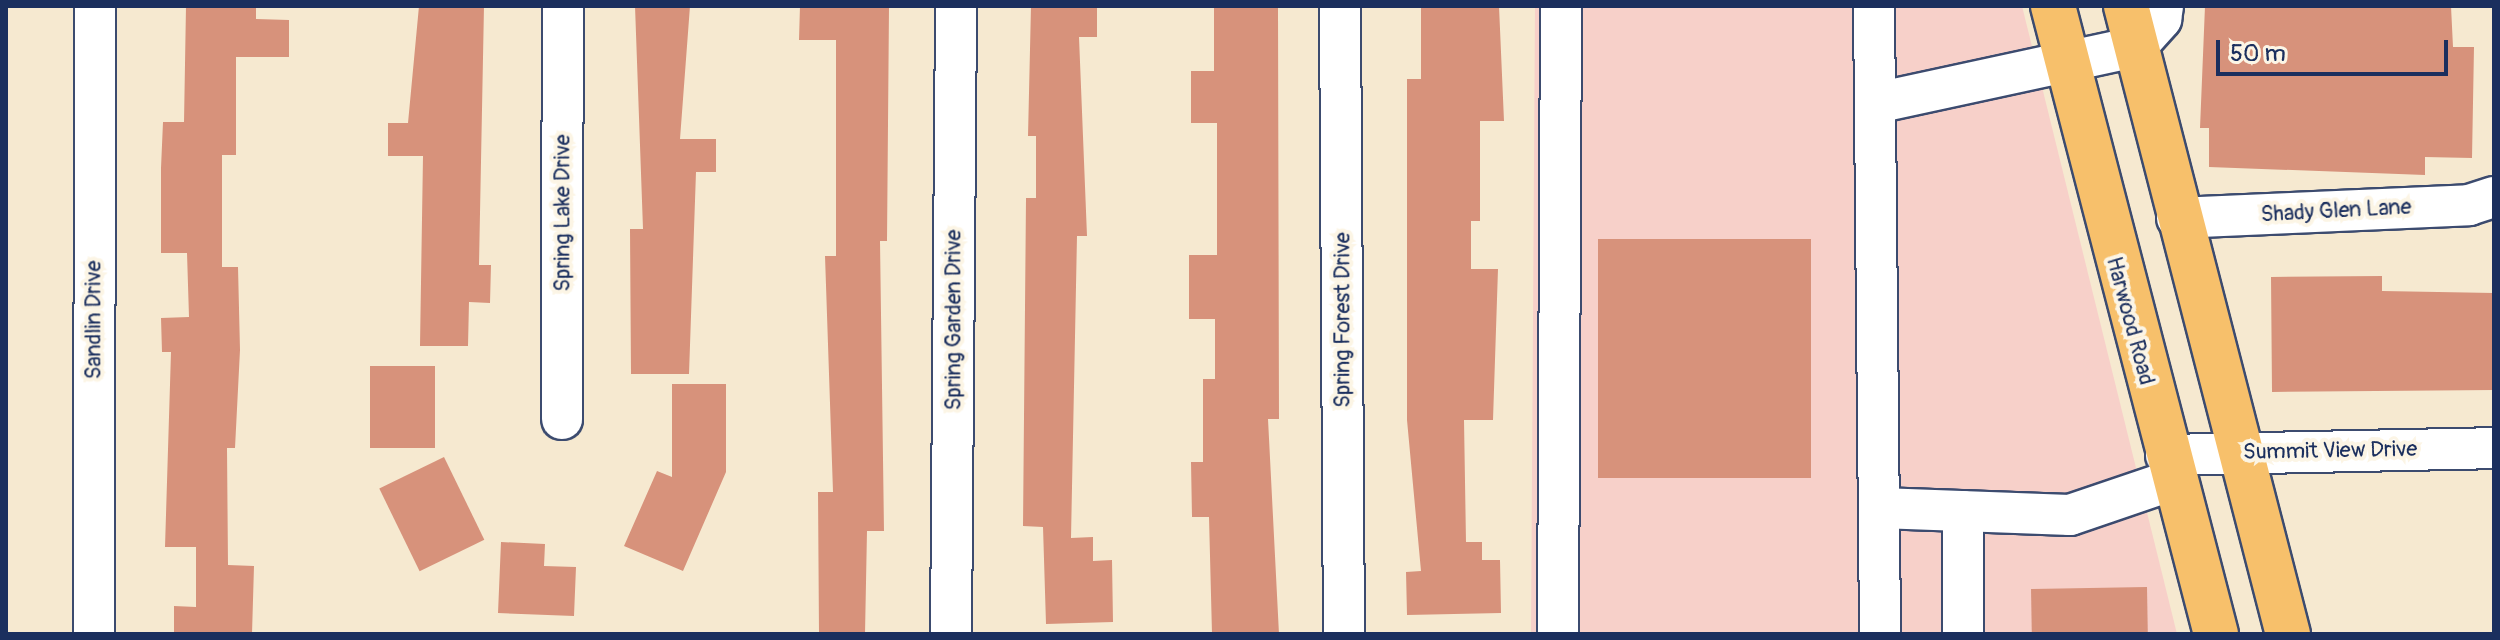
<!DOCTYPE html>
<html>
<head>
<meta charset="utf-8">
<style>
  body { margin:0 }
  #map { position:relative; width:2500px; height:640px; overflow:hidden; background:#f6e9d0; font-family:Pangolin,sans-serif }
  div>[style] { position:absolute }
  [style*='--x'] { left:calc(var(--x)*1px); top:calc(var(--y)*1px); width:calc(var(--w)*1px); rotate:calc(var(--a)*1deg) }
  .built>* { inset:0; background:#f7d0c9 }
  .building>* { inset:0; background:#d7927b; transform-origin:0 0 }
  .roads { filter:drop-shadow(2px 0 #3c4b6f) drop-shadow(-2px 0 #3c4b6f) drop-shadow(0 2px #3c4b6f) drop-shadow(0 -2px #3c4b6f) }
  .minor>* { height:40px; margin:-20px; padding:0 20px; transform-origin:20px; border-radius:20px; background:#fff }
  .major>* { height:44px; margin:-22px; padding:0 22px; transform-origin:22px; border-radius:22px; background:#f7c06b }
  span { translate:-50% -50%; white-space:nowrap; text-align:center; line-height:1.15; -webkit-text-stroke:8px #fcf5e5; paint-order:stroke }
  .street-label { font-size:22px; color:#1b2f5e }
  .frame { position:absolute; inset:0; border:8px solid #1b2f5e; pointer-events:none }
  .scale { position:absolute; left:2216px; top:40px; width:232px; height:36px; box-sizing:border-box; border:4px solid #1b2f5e; border-top:0; padding-left:10px; font-size:24px; line-height:28px; white-space:nowrap; color:#1b2f5e; -webkit-text-stroke:6px #fcf5e5; paint-order:stroke }
</style>
</head>
<body>
<div id="map">
  <div class="built">
    <div style="clip-path:polygon(1535px 6px,2022px 6px,2177px 634px,1531px 634px)"></div>
  </div>
  <div class="building">
    <div style="clip-path:polygon(186px 6px,256px 6px,256px 19px,289px 20px,289px 57px,236px 57px,236px 155px,222px 155px,222px 267px,238px 267px,240px 350px,235px 448px,227px 448px,228px 565px,254px 566px,252px 634px,174px 634px,174px 606px,196px 607px,196px 547px,165px 547px,171px 352px,162px 352px,161px 318px,189px 317px,187px 253px,161px 253px,161px 168px,163px 122px,184px 122px)"></div>
    <div style="clip-path:polygon(419px 6px,484px 6px,479px 265px,491px 265px,490px 303px,469px 302px,468px 346px,420px 346px,423px 156px,388px 156px,388px 123px,408px 123px)"></div>
    <div style="clip-path:polygon(635px 6px,690px 6px,680px 139px,716px 139px,716px 172px,696px 172px,689px 374px,631px 374px,630px 229px,643px 229px)"></div>
    <div style="clip-path:polygon(800px 6px,889px 7px,887px 241px,880px 241px,884px 531px,867px 531px,865px 634px,819px 633px,818px 492px,833px 492px,825px 256px,836px 256px,836px 40px,799px 40px)"></div>
    <div style="clip-path:polygon(1031px 6px,1097px 6px,1097px 37px,1079px 37px,1087px 236px,1077px 236px,1071px 538px,1093px 537px,1093px 561px,1112px 560px,1113px 622px,1046px 624px,1043px 527px,1023px 526px,1026px 198px,1036px 198px,1036px 136px,1028px 136px)"></div>
    <div style="clip-path:polygon(1214px 6px,1278px 6px,1279px 419px,1268px 419px,1279px 634px,1212px 634px,1209px 517px,1192px 517px,1191px 462px,1203px 462px,1203px 379px,1215px 379px,1215px 319px,1189px 319px,1189px 255px,1217px 255px,1217px 123px,1191px 123px,1191px 71px,1214px 71px)"></div>
    <div style="clip-path:polygon(1421px 6px,1499px 6px,1504px 121px,1480px 121px,1480px 221px,1471px 221px,1471px 269px,1498px 269px,1493px 420px,1464px 420px,1466px 542px,1482px 542px,1482px 560px,1500px 560px,1501px 613px,1407px 615px,1406px 572px,1421px 571px,1407px 420px,1407px 79px,1421px 79px)"></div>
    <div style="clip-path:polygon(2205px 6px,2451px 6px,2453px 47px,2474px 47px,2472px 158px,2425px 157px,2425px 175px,2209px 167px,2209px 128px,2200px 128px)"></div>
    <div style="left:1598px;top:239px;width:213px;height:239px"></div>
    <div style="clip-path:polygon(2382px 276px,2382px 291px,2494px 293px,2494px 390px,2272px 392px,2271px 277px)"></div>
    <div style="left:370px;top:366px;width:65px;height:82px"></div>
    <div style="clip-path:polygon(672px 384px,726px 384px,726px 472px,683px 571px,624px 546px,657px 471px,672px 477px)"></div>
    <div style="left:444px;top:457px;width:92px;height:72px;rotate:64deg"></div>
    <div style="clip-path:polygon(501px 542px,545px 544px,544px 566px,576px 567px,574px 616px,498px 613px)"></div>
    <div style="left:2147px;top:587px;width:47px;height:116px;rotate:89deg"></div>
  </div>
  <div class="roads">
    <div class="minor">
      <div style="--x:1340;--y:6;--w:628;--a:89.64"></div>
      <div style="--x:1874;--y:6;--w:628;--a:89.45"></div>
      <div style="--x:1876;--y:103;--w:266;--a:-12.2"></div>
      <div style="--x:2136;--y:47;--w:38;--a:-48"></div>
      <div style="--x:2161;--y:19;--w:13;--a:-81"></div>
      <div style="--x:2177;--y:218;--w:292;--a:-2.5"></div>
      <div style="--x:2469;--y:205;--w:26;--a:-18"></div>
      <div style="--x:562;--y:419;--w:413;--a:-89.9"></div>
      <div style="--x:2166;--y:455;--w:328;--a:-1.2"></div>
      <div style="--x:1880;--y:508;--w:190;--a:2.1"></div>
      <div style="--x:2070;--y:515;--w:109;--a:-18.8"></div>
      <div style="--x:94;--y:634;--w:628;--a:-89.91"></div>
      <div style="--x:951;--y:634;--w:628;--a:-89.54"></div>
      <div style="--x:1558;--y:634;--w:628;--a:-89.73"></div>
      <div style="--x:1963;--y:634;--w:123;--a:-90"></div>
    </div>
    <div class="major">
      <div style="--x:2053;--y:6;--w:649;--a:75.45"></div>
      <div style="--x:2126;--y:6;--w:649;--a:75.54"></div>
    </div>
  </div>
  <div class="street-label">
    <span style="left:2336px;top:211px;rotate:-3deg">Shady Glen Lane</span>
    <span style="left:563px;top:213px;rotate:-90deg">Spring Lake Drive</span>
    <span style="left:94px;top:320px;rotate:-90deg">Sandlin Drive</span>
    <span style="left:954px;top:320px;rotate:-90deg">Spring Garden Drive</span>
    <span style="left:1343px;top:320px;rotate:-90deg">Spring Forest Drive</span>
    <span style="left:2130px;top:321px;rotate:75deg">Harwood Road</span>
    <span style="left:2330px;top:451px;rotate:-1deg">Summit View Drive</span>
  </div>
  <div class="frame"></div>
  <div class="scale">50 m</div>
</div>
</body>
</html>
